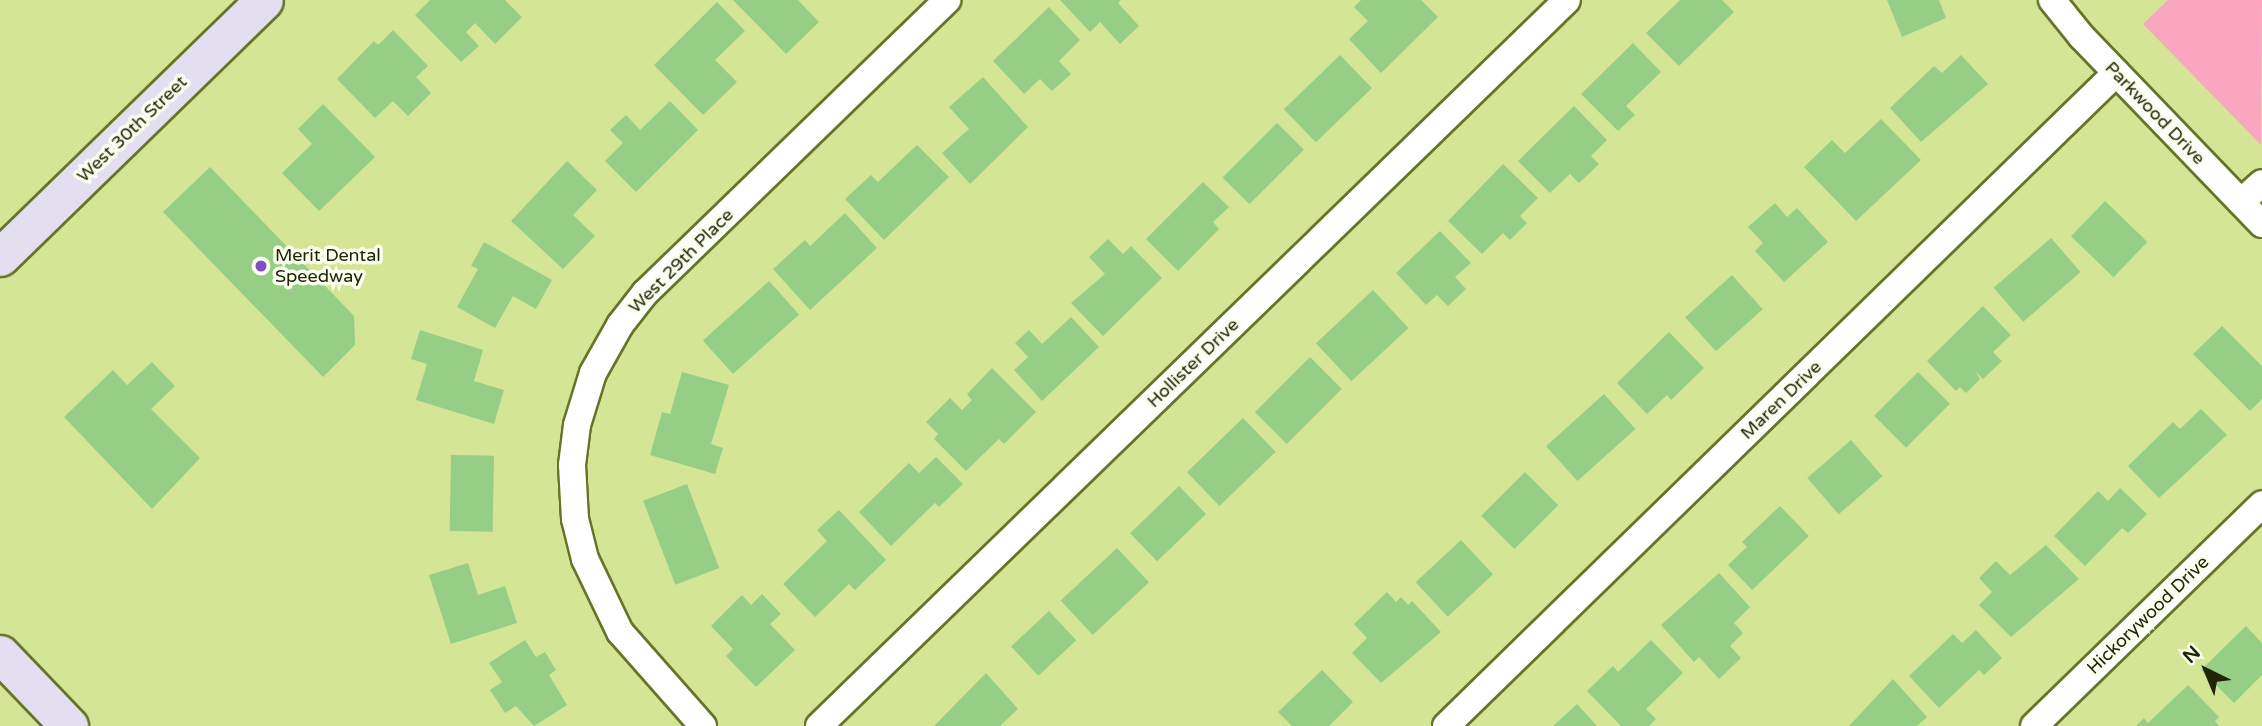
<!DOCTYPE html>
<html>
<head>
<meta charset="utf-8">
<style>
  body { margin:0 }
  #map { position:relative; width:2262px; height:726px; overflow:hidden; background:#d4e596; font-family:"Varela Round",sans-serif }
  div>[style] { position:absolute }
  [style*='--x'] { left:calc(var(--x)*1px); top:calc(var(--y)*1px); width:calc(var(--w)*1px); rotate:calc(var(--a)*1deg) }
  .green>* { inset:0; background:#faa6c1 }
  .building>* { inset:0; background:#97ce86; transform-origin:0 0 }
  .roads { filter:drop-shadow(2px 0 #677427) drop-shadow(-2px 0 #677427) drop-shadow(0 2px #677427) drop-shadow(0 -2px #677427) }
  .street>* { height:26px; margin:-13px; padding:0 13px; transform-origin:13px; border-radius:13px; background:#fff }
  .secondary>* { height:37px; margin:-18.5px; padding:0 18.5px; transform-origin:18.5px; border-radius:18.5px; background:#e4def1 }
  .dots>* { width:19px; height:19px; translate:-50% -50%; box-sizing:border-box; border:4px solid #fafeef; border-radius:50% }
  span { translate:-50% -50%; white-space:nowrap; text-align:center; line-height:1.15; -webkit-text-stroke:7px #fafeef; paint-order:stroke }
  .street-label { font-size:18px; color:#202505 }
  .poi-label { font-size:18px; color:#202505 }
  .left { translate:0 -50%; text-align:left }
  .north { position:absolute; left:2171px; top:635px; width:70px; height:70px; -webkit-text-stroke:5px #fafeef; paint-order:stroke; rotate:317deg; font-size:19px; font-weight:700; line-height:28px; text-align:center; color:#202505 }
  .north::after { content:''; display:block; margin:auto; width:24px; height:32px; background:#202505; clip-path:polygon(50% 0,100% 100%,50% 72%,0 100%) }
</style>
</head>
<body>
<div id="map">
  <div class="green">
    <div style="clip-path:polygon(2168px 0,2262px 0,2261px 145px,2143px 24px)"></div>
  </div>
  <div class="building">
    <div style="clip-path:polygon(430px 0,505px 0,522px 17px,495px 44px,475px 23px,466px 32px,479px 46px,461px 62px,415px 15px)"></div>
    <div style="clip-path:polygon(733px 0,798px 0,819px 22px,786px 54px)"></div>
    <div style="clip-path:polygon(1060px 0,1121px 0,1118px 3px,1139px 26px,1120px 44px,1100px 22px,1090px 32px)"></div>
    <div style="clip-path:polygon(1361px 0,1421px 0,1438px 17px,1381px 73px,1349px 39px,1368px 21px,1354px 7px)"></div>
    <div style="clip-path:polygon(1680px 0,1722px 0,1734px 12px,1679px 66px,1646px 33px)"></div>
    <div style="clip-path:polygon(1887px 0,1939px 0,1946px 18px,1902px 37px)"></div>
    <div style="clip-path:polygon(717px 2px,745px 31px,715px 60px,737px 82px,703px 115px,654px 65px)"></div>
    <div style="clip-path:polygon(1049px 7px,1080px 40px,1059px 61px,1071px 74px,1052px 91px,1040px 79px,1024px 94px,993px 61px)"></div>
    <div style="clip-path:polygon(393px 30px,428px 66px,416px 77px,431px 93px,408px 116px,393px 101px,375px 118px,337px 79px,374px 41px,378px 45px)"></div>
    <div style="clip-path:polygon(1633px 43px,1661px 72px,1626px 106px,1635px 115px,1618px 131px,1581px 94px)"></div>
    <div style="left:1340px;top:55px;width:46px;height:78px;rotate:46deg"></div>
    <div style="clip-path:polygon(1961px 55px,1988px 84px,1921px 142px,1890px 108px,1934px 66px,1942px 73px)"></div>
    <div style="clip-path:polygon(983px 77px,1028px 127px,970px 184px,942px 153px,969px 129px,949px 107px)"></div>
    <div style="clip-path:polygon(670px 101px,698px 130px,636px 192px,605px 161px,623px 143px,610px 130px,626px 115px,640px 130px)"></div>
    <div style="clip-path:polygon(323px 104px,375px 157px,319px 211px,282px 173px,312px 144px,298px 129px)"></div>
    <div style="clip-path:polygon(1574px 106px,1607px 140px,1591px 156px,1599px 164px,1579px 183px,1570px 174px,1550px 193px,1518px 161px)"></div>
    <div style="clip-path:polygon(1881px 119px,1921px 160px,1856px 221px,1804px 167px,1832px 140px,1845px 153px)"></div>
    <div style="left:1277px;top:123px;width:38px;height:77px;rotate:45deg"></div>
    <div style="clip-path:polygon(917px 145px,949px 177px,884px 240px,845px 199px,871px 175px,878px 182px)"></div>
    <div style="clip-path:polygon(567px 161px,597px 190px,573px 215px,595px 236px,563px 269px,511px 221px)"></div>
    <div style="clip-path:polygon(1503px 164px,1538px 198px,1520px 216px,1527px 223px,1510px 240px,1503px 233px,1482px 254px,1448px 221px)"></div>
    <div style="clip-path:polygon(210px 167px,354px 316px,355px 345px,323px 377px,163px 212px)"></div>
    <div style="clip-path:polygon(1203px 182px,1229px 207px,1213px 222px,1219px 229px,1178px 271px,1146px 239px)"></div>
    <div style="left:2105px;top:201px;width:59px;height:49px;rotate:44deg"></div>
    <div style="clip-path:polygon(1775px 203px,1787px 217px,1797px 208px,1828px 242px,1784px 282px,1755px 251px,1763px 243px,1748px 227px)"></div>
    <div style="clip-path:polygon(845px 213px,877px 248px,810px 310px,773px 269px,805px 240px,810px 246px)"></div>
    <div style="clip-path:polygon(1440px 231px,1471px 263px,1455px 277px,1466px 289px,1448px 306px,1437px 295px,1426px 305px,1396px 273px)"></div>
    <div style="left:2051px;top:238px;width:45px;height:76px;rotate:49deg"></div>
    <div style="clip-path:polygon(1108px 239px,1123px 254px,1131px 246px,1162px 278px,1103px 336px,1071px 303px,1105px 274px,1089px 257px)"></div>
    <div style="clip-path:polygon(484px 242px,552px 280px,536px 309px,513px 296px,495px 328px,457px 307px,478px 269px,471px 266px)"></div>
    <div style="left:1732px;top:275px;width:46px;height:63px;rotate:48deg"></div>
    <div style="left:769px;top:281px;width:45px;height:89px;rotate:48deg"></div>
    <div style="left:1373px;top:290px;width:52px;height:78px;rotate:47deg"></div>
    <div style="clip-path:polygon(1983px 306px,2011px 335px,1993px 352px,2002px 361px,1983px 379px,1976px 372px,1980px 379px,1966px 393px,1960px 387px,1956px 391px,1927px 361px)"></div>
    <div style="clip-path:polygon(1071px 317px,1099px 347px,1042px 401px,1014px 370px,1028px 357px,1015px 343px,1029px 330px,1042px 344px)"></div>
    <div style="clip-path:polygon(2222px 326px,2262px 366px,2262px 399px,2250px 411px,2193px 354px)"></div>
    <div style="clip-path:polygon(420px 330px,483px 350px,474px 381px,504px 390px,494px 424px,416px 400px,427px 364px,411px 359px)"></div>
    <div style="clip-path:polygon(1669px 332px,1704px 368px,1671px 400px,1667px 395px,1647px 414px,1617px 383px)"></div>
    <div style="left:1310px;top:357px;width:45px;height:78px;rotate:45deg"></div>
    <div style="clip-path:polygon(152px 362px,175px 386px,151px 409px,200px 458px,152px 509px,64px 417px,113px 370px,127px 385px)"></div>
    <div style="clip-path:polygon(992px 368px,1036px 412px,1004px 444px,999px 439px,966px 471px,934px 439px,938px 434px,926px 422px,950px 398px,962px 410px,972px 400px,967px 394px)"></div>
    <div style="clip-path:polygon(682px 372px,729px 385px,711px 444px,723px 448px,715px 474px,650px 455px,662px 412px,670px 414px)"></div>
    <div style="left:1918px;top:372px;width:45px;height:62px;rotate:45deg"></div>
    <div style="left:1604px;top:394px;width:47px;height:78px;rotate:48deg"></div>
    <div style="clip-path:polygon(2201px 409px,2227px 435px,2159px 498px,2128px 466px,2173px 422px,2180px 429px)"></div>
    <div style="left:1243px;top:418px;width:47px;height:78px;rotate:46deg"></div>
    <div style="left:1851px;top:440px;width:48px;height:58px;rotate:49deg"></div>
    <div style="left:451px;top:455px;width:43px;height:76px;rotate:1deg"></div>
    <div style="clip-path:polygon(936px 457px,963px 484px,939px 507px,935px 503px,891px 546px,859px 512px,909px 463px,919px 473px)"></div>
    <div style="left:1525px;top:472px;width:47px;height:62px;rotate:45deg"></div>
    <div style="left:687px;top:484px;width:90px;height:47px;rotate:69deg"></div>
    <div style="left:1179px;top:486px;width:39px;height:68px;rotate:46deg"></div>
    <div style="clip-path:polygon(2120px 488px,2147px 514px,2128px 533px,2122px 528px,2085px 566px,2054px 536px,2098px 491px,2108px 501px)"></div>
    <div style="clip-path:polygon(1780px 506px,1809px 536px,1752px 590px,1728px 565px,1747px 547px,1742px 542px)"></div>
    <div style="clip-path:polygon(839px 510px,886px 560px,855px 590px,849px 584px,815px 617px,783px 584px,827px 541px,817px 530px)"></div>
    <div style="left:1461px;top:540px;width:47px;height:62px;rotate:47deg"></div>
    <div style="clip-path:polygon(2046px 545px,2079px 579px,2011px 637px,1979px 605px,1992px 592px,1979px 578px,1996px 561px,2010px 575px)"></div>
    <div style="left:1117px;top:548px;width:47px;height:77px;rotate:47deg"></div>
    <div style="clip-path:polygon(468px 563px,478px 595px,505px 586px,517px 623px,451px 644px,429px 575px)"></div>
    <div style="clip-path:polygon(1719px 573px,1750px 607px,1734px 623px,1743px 633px,1730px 646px,1741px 658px,1719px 679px,1699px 657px,1694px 662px,1661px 625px)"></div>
    <div style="clip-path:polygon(1387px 592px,1396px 602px,1401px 597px,1408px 605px,1412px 601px,1441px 632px,1381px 683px,1352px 653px,1367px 638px,1354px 624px)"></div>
    <div style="clip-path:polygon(762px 594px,781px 614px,770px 624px,795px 650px,756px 687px,726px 656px,733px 649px,711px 626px,742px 595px,751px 605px)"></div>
    <div style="left:1049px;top:611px;width:40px;height:52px;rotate:47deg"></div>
    <div style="clip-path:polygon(2246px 626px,2262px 643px,2262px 675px,2234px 703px,2201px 670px)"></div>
    <div style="clip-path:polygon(1976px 630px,2002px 658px,1984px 675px,1979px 670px,1939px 708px,1909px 676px,1953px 634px,1962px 643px)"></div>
    <div style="clip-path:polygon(525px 640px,536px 657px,545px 652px,556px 670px,549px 675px,567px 705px,534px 726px,516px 706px,505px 713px,490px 690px,502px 682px,489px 663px)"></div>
    <div style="clip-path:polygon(1651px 640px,1683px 673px,1646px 709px,1656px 719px,1649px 726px,1621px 726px,1587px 691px,1613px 666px,1618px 672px)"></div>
    <div style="clip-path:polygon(1322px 670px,1353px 702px,1329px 726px,1292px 726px,1278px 712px)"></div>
    <div style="clip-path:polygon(986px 673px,1018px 709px,1000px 726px,934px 726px)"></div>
    <div style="clip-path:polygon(1893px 679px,1927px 717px,1917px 726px,1849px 726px)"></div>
    <div style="clip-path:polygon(2188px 685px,2219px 717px,2215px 721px,2219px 726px,2136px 726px,2144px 718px,2148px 723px)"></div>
    <div style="clip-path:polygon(1577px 704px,1597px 726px,1553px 726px)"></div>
  </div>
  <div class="roads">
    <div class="street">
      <div style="--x:2052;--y:0;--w:46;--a:51.1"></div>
      <div style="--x:2081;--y:36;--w:261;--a:46.1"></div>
      <div style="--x:2241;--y:202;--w:28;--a:-42"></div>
      <div style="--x:703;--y:726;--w:125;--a:-131.4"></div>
      <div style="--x:620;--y:632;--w:81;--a:-115.6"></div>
      <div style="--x:585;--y:559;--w:41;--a:-104"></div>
      <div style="--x:575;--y:519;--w:54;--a:-93.2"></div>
      <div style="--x:572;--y:465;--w:40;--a:-82.9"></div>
      <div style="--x:577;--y:425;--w:54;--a:-72.9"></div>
      <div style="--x:593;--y:373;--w:55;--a:-60.6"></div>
      <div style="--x:620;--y:325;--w:41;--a:-52"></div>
      <div style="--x:645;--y:293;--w:421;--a:-44.1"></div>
      <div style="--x:819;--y:726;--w:1042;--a:-44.14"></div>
      <div style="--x:1446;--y:726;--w:936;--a:-44.26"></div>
      <div style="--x:2034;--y:726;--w:318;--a:-44.2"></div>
    </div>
    <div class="secondary">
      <div style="--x:0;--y:257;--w:368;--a:-44.2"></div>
      <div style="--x:0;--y:654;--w:100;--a:46.2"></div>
    </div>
  </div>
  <div class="dots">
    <div style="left:261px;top:266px;background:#7e4ec6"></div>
  </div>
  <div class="street-label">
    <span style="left:2155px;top:113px;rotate:46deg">Parkwood Drive</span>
    <span style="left:132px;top:129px;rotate:-44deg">West 30th Street</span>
    <span style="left:681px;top:261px;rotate:-45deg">West 29th Place</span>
    <span style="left:1193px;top:363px;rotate:-44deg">Hollister Drive</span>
    <span style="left:1781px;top:400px;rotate:-44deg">Maren Drive</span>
    <span style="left:2148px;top:615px;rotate:-44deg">Hickorywood Drive</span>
  </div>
  <div class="poi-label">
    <span class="left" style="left:275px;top:266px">Merit Dental<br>Speedway</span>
  </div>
  <div class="north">N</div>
</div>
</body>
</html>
